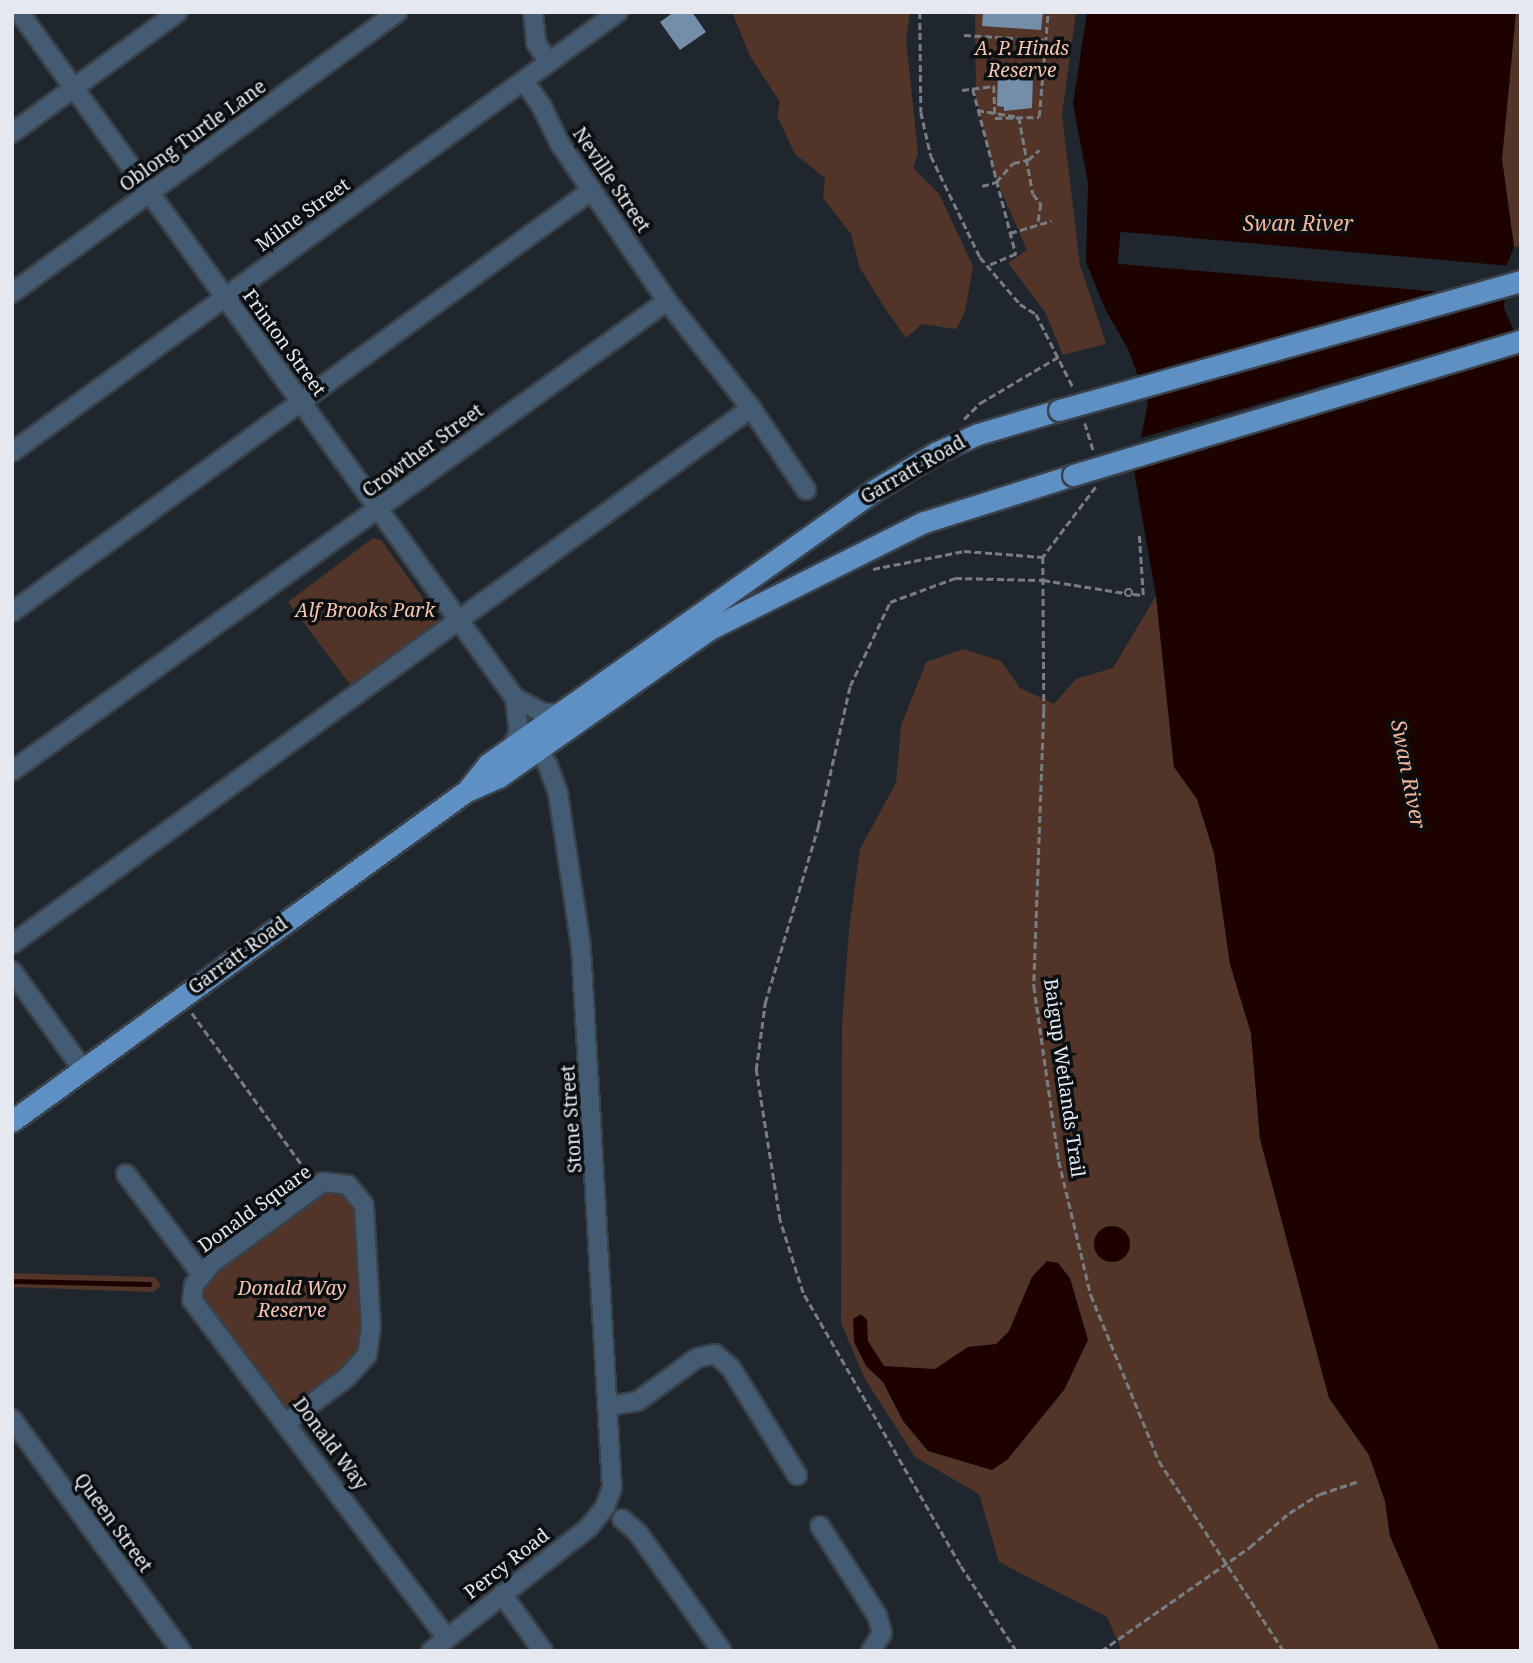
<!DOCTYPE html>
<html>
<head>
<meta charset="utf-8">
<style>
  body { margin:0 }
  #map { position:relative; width:1533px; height:1663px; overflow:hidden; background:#1f262e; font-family:"Noto Serif",serif }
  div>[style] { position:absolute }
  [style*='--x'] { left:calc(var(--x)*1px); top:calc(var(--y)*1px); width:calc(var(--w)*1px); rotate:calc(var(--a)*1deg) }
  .green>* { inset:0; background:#523528 }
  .water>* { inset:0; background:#1c0300 }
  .round { border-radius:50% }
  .pier>* { inset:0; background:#1f262e; transform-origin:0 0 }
  .stream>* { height:4.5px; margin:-2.25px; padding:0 2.25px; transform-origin:2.25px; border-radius:2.25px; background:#1c0300 }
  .building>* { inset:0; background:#748eaa }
  .path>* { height:2.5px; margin-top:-1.25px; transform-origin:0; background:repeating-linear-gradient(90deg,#787d84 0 7px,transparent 0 10.5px) }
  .path>.ring { margin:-1.25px; padding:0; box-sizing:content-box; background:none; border:2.5px solid #787d84; border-radius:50% }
  .roads { filter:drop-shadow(2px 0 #3b4149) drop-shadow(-2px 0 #3b4149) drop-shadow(0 2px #3b4149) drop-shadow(0 -2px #3b4149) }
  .minor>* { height:18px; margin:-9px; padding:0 9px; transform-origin:9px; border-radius:9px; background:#445b74 }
  .major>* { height:21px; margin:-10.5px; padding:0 10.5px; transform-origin:10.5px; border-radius:10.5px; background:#5e90c3 }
  .bridges { filter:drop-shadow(2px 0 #3b4149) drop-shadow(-2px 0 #3b4149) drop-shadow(0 2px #3b4149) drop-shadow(0 -2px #3b4149) }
  .major-bridge>* { height:21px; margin:-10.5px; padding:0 10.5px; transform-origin:10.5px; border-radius:10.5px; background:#5e90c3 }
  span { translate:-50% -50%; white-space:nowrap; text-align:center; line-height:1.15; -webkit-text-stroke:7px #0c0f12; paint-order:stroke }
  .park-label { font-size:19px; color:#f9c6b1; font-style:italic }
  .street-label { font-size:19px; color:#e5e9ef }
  .water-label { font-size:21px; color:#f3b59b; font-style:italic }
  .frame { position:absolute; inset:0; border:14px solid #e5e9ef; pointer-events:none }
</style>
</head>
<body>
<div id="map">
  <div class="green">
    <div style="clip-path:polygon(732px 12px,910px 12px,906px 40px,918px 153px,913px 168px,939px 194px,973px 266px,965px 312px,956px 329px,922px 324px,906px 338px,886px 310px,860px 268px,851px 234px,823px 198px,825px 178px,795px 154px,777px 116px,780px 102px,750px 56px)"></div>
    <div style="clip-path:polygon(975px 12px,1076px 12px,1062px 115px,1080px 265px,1106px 344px,1063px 355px,1045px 312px,1008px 263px,1027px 250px,994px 175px,976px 98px)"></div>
    <div style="clip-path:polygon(1516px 12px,1521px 12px,1521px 246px,1514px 247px,1502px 159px)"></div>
    <div style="clip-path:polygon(373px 538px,381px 540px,441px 623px,352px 687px,288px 602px)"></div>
    <div style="clip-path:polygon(1156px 596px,1174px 767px,1197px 799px,1214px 853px,1230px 964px,1251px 1033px,1260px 1139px,1329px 1398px,1369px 1455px,1385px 1501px,1390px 1536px,1440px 1651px,1122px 1651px,1107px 1617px,999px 1562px,979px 1494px,915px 1457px,865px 1379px,841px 1323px,842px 1025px,849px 930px,860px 849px,896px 783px,901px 726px,926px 662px,963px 649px,1001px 661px,1020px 688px,1054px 704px,1076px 679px,1113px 668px)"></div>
    <div style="clip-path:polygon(323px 1182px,364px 1205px,371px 1328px,347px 1377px,293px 1425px,192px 1300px,194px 1285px)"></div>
    <div style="clip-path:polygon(12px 1273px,155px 1277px,161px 1286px,153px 1292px,12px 1287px)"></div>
  </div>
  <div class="water">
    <div style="clip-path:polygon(1087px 12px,1516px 12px,1502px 159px,1514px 247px,1507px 264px,1504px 308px,1521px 347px,1521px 1651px,1440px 1651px,1390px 1536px,1385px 1501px,1369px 1455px,1329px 1398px,1260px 1139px,1251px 1033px,1230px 964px,1214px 853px,1197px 799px,1174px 767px,1156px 596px,1134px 471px,1148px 403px,1128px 349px,1105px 309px,1086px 262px,1088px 183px,1073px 104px)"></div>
    <div class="round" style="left:1094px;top:1226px;width:36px;height:36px"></div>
    <div style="clip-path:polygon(1047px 1261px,1058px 1263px,1070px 1278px,1088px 1340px,1064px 1390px,1007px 1460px,992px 1470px,928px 1451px,903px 1421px,883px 1382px,866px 1366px,854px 1342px,853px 1319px,861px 1314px,867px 1320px,868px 1341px,884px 1366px,935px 1369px,968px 1347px,996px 1344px,1009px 1331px,1032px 1277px)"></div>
  </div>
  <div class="pier">
    <div style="left:1511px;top:266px;width:32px;height:392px;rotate:95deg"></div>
    <div style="clip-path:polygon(1517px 330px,1521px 338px,1133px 461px,1137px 439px)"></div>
  </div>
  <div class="stream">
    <div style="--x:12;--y:1281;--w:137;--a:1.3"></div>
  </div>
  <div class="building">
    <div style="clip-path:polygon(674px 12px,692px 12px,706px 32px,680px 50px,660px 22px)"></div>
    <div style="clip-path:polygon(983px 12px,1043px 12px,1041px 30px,982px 26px)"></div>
    <div style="clip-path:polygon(998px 74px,1033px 75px,1032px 108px,1004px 111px,1004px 107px,997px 106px)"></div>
  </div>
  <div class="path">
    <div style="--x:920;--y:12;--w:100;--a:89.4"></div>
    <div style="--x:921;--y:112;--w:45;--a:77.2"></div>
    <div style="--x:931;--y:156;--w:112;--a:64.1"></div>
    <div style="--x:980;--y:257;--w:62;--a:49.6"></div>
    <div style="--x:1020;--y:304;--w:19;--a:32"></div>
    <div style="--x:1036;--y:314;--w:82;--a:63.1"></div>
    <div style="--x:964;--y:35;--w:81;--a:3.5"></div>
    <div style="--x:973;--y:89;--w:171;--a:75.4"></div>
    <div style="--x:1016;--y:254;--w:30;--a:157"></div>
    <div style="--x:962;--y:90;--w:32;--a:-7"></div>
    <div style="--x:994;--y:86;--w:32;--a:88"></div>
    <div style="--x:995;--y:118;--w:44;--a:-1.3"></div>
    <div style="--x:1039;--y:117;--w:105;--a:-85.1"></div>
    <div style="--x:977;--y:110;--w:43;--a:9.5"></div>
    <div style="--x:1019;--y:117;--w:78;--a:79.7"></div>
    <div style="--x:1033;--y:194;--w:13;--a:51"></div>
    <div style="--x:1041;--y:204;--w:19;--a:99"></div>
    <div style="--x:982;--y:186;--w:15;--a:-16"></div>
    <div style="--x:996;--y:182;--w:25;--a:-48"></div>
    <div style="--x:1013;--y:163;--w:15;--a:-11"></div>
    <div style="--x:1028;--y:160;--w:15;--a:-42"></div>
    <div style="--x:1010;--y:233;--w:43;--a:-16.3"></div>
    <div style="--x:964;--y:419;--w:23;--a:-45"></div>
    <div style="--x:980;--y:403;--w:91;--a:-30.5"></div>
    <div style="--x:1085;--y:423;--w:28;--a:73"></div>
    <div style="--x:1096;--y:487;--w:88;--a:127.1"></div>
    <div style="--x:1043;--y:557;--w:154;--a:89.6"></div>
    <div style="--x:1044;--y:711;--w:275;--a:92.1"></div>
    <div style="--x:1034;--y:986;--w:177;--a:81.9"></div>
    <div style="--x:1059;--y:1161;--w:138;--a:76.6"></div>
    <div style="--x:1091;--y:1295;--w:179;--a:67.7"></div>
    <div style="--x:1159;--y:1461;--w:227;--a:56.7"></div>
    <div style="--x:873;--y:569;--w:93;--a:-11.2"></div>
    <div style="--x:964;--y:551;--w:79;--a:4.3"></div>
    <div class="ring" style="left:1125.5px;top:589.5px;width:4.5px;height:4.5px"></div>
    <div style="--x:1133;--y:594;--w:10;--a:6"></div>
    <div style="--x:1143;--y:595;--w:62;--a:-93.7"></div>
    <div style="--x:192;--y:1013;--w:196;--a:54.1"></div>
    <div style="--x:1016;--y:1651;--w:103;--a:-123.1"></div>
    <div style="--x:960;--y:1565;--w:314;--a:-120"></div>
    <div style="--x:803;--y:1293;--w:76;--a:-107.7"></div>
    <div style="--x:780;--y:1221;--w:153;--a:-99"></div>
    <div style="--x:756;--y:1070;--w:68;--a:-82.3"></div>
    <div style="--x:765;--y:1003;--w:184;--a:-73.2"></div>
    <div style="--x:818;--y:827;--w:145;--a:-77.2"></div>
    <div style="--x:850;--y:686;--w:93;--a:-64.5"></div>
    <div style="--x:890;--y:602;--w:69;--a:-20.3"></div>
    <div style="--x:955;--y:578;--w:88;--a:1.3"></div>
    <div style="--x:1043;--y:580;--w:83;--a:9"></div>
    <div style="--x:1101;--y:1651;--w:182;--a:-34.9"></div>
    <div style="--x:1250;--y:1547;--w:52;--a:-41.1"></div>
    <div style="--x:1289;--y:1513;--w:36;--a:-32"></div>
    <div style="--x:1320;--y:1494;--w:41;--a:-18.4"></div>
  </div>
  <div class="roads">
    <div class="minor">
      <div style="--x:19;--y:12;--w:847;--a:54.13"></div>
      <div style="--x:515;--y:698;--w:32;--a:28"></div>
      <div style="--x:543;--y:713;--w:16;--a:0"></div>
      <div style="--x:533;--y:12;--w:31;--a:84"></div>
      <div style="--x:536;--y:43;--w:23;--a:56"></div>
      <div style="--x:524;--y:81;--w:32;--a:55"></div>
      <div style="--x:542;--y:107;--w:41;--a:64.1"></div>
      <div style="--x:560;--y:144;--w:190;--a:55.7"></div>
      <div style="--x:12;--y:133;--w:205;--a:-36.1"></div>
      <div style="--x:12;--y:293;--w:477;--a:-36.1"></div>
      <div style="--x:12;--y:452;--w:749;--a:-35.98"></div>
      <div style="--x:12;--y:612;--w:717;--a:-36.04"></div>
      <div style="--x:511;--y:748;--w:18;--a:-63"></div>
      <div style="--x:519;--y:732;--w:34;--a:-97"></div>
      <div style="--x:12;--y:771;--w:806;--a:-35.66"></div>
      <div style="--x:667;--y:301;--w:136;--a:51.9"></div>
      <div style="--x:751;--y:408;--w:99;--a:56.1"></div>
      <div style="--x:12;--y:944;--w:913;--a:-35.95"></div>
      <div style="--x:12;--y:971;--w:120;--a:54.2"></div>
      <div style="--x:126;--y:1174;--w:126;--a:53"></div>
      <div style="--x:610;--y:1406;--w:28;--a:-10"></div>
      <div style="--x:638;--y:1401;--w:73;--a:-36.1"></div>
      <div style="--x:697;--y:1358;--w:18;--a:-13"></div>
      <div style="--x:715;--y:1354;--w:21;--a:41"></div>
      <div style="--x:731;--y:1368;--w:126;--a:58.3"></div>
      <div style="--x:12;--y:1419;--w:287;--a:53.9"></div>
      <div style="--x:287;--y:1422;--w:75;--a:-36.9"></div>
      <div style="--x:347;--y:1377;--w:30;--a:-48"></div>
      <div style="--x:367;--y:1355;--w:27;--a:-82"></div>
      <div style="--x:371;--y:1328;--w:123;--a:-93.3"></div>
      <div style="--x:364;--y:1205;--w:26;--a:-129"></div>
      <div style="--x:348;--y:1185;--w:25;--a:-173"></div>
      <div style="--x:323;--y:1182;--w:139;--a:143.8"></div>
      <div style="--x:211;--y:1264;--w:27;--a:129"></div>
      <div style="--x:194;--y:1285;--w:15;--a:98"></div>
      <div style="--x:192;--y:1300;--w:423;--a:53"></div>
      <div style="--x:622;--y:1519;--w:21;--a:41"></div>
      <div style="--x:638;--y:1533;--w:145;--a:54.6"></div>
      <div style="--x:820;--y:1526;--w:106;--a:57.4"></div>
      <div style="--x:877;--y:1615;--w:19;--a:74"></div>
      <div style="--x:882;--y:1633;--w:21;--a:121"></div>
      <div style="--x:502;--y:1594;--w:70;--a:54.3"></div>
      <div style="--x:431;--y:1651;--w:201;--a:-38.1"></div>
      <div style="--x:589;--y:1527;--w:26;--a:-51"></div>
      <div style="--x:605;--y:1507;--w:20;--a:-70"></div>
      <div style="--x:612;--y:1488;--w:542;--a:-93.28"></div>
      <div style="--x:581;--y:947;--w:156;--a:-98.5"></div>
      <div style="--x:558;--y:793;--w:30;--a:-110"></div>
      <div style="--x:548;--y:765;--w:30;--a:-124"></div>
    </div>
    <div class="major">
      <div style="--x:468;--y:789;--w:32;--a:-51"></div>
      <div style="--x:488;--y:764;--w:472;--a:-35.3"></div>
      <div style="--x:873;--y:491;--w:75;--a:-31.4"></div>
      <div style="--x:937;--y:452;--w:45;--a:-23.7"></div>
      <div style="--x:978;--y:434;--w:84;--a:-16.5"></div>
      <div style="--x:12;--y:1121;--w:560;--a:-35.99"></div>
      <div style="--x:465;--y:792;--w:37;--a:-24"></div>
      <div style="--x:499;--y:777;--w:256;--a:-35.1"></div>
      <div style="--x:708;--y:630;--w:241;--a:-26.6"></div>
      <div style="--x:924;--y:522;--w:156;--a:-17.5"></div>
    </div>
  </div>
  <div class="bridges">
    <div class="major-bridge">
      <div style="--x:1059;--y:410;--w:480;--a:-15.6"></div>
      <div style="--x:1073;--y:475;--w:468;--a:-16.7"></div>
    </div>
  </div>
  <div class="park-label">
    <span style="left:1022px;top:60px">A. P. Hinds<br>Reserve</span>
    <span style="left:365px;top:611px">Alf Brooks Park</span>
    <span style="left:292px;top:1300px">Donald Way<br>Reserve</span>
  </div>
  <div class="street-label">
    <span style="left:193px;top:136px;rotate:-36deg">Oblong Turtle Lane</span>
    <span style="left:611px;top:180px;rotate:56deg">Neville Street</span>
    <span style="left:303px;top:215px;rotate:-36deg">Milne Street</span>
    <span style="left:284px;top:343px;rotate:54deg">Frinton Street</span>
    <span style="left:423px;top:451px;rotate:-36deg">Crowther Street</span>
    <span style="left:913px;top:470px;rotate:-30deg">Garratt Road</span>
    <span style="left:238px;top:956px;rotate:-36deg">Garratt Road</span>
    <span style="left:1064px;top:1078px;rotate:82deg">Baigup Wetlands Trail</span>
    <span style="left:572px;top:1119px;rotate:-94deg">Stone Street</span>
    <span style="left:255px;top:1209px;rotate:-36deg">Donald Square</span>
    <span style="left:330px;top:1444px;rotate:53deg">Donald Way</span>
    <span style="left:113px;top:1523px;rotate:54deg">Queen Street</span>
    <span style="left:507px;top:1564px;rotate:-38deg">Percy Road</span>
  </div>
  <div class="water-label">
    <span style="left:1298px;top:223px">Swan River</span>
    <span style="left:1409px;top:774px;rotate:79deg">Swan River</span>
  </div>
  <div class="frame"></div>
</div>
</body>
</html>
